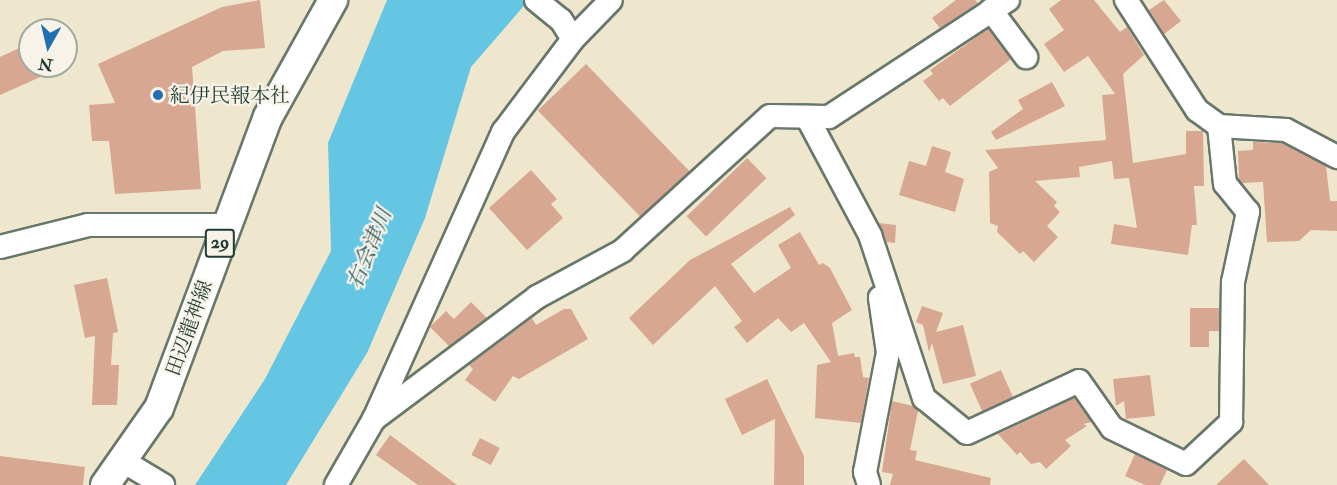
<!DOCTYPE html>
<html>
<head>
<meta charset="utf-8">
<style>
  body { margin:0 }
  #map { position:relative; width:1337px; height:485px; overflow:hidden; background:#eee7cd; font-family:"IM FELL Double Pica","Noto Serif JP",serif }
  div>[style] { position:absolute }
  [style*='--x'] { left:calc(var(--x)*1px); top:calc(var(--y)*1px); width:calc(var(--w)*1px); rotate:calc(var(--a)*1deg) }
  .water>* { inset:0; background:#65c6e4 }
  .building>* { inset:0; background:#d7a792; transform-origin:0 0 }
  .roads { filter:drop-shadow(2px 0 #67786a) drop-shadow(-2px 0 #67786a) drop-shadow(0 2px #67786a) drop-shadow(0 -2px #67786a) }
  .minor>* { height:22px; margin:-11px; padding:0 11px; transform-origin:11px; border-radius:11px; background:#fff }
  .major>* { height:28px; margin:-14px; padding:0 14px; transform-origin:14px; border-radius:14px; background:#fff }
  .dots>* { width:16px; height:16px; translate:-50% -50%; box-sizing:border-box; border:3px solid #f7f3e8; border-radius:50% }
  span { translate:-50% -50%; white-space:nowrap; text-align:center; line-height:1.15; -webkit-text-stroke:4.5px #f7f3e8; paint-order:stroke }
  .shield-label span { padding:2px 4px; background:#f7f3e8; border:2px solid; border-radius:4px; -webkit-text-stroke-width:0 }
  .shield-label { font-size:18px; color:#1f3d34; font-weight:700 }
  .poi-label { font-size:20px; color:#1f3d34 }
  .left { translate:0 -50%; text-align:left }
  .street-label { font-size:20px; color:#1f3d34 }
  .water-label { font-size:21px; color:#2d5857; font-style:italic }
  .north { position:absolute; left:18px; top:18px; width:60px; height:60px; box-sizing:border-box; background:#f7f3e8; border:2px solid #a1aaa0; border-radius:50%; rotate:188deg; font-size:16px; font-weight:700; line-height:24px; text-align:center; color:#1f3d34 }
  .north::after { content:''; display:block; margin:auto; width:21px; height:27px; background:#1f6fb2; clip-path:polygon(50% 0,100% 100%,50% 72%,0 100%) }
</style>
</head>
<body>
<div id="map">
  <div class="water">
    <div style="clip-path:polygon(387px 0,529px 0,471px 67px,425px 218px,367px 353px,286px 485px,195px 485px,265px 379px,331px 251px,328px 143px)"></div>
  </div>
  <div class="building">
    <div style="clip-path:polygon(260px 0,265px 48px,223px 51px,192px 67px,201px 189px,115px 194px,109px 141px,92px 141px,89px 105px,115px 103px,98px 64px,222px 7px)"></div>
    <div style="clip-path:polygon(956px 0,975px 0,978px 3px,940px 28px,932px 18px)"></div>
    <div style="clip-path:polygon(1061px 0,1094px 0,1120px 32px,1127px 27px,1144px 55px,1123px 74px,1133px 163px,1186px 154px,1186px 131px,1203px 131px,1204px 186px,1194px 186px,1197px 225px,1192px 225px,1188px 255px,1111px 244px,1114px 224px,1137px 228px,1129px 178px,1114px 179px,1112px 161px,1079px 167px,1080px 177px,1035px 181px,1057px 202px,1054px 206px,1060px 212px,1047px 226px,1058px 237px,1034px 262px,1023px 251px,1020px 254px,997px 232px,998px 226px,990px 223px,989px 172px,998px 168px,985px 150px,1106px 140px,1102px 95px,1115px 94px,1088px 56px,1064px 72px,1044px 44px,1064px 30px,1049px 9px)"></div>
    <div style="clip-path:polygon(1164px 0,1181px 21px,1164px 34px,1149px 10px)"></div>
    <div style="clip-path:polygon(988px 29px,1011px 59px,950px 106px,943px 98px,939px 101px,923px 81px,933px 74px,930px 70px)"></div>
    <div style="clip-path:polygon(30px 43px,30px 66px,65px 66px,0 95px,0 57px)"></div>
    <div style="left:586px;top:64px;width:149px;height:67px;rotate:46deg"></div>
    <div style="clip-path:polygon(1052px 82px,1065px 106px,996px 140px,991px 132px,1023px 109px,1018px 100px)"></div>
    <div style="clip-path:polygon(1253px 142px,1282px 143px,1326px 166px,1330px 201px,1337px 201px,1337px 231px,1311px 230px,1299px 241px,1267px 242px,1263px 182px,1242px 183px,1239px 180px,1238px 151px,1253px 150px)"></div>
    <div style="clip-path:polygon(932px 146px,951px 152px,945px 172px,964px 179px,955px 212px,899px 195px,909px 161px,926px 166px)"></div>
    <div style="left:747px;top:158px;width:28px;height:84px;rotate:46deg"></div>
    <div style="clip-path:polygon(531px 170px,557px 199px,551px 204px,563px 218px,527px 250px,489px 208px)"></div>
    <div style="clip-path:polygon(790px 207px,795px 215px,731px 264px,754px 293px,791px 268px,778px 245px,800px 232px,819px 265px,823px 263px,830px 268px,852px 310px,832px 323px,838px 356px,854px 353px,855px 357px,860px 357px,863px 377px,869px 378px,861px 423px,815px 418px,817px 365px,831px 362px,804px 323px,791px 332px,778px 318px,747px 343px,734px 327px,742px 321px,715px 286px,653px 345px,629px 318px,690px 260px)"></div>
    <div style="clip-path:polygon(879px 223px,896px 225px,895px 243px,887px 242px)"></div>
    <div style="clip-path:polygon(107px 278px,118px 332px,113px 333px,111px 365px,119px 365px,117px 405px,92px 405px,95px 336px,85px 338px,74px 285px)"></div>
    <div style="clip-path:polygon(471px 302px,487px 318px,449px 346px,430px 327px,446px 311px,454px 319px)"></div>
    <div style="clip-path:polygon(922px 306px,943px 313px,936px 332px,963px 325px,976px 376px,943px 384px,932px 343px,929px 352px,923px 325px,916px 322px)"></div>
    <div style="clip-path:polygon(1190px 308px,1219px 308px,1219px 331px,1209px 331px,1209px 347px,1190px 347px)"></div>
    <div style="clip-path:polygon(564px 309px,571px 309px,588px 339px,519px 379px,513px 376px,495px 402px,465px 380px,473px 369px,469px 365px,532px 318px,536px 325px)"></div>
    <div style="left:1001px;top:370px;width:30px;height:34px;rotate:66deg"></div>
    <div style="clip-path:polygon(1150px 375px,1155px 416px,1126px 419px,1124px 401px,1116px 406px,1113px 379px)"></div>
    <div style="clip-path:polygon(767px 379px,804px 456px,804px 485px,774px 485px,775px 419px,742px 435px,725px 399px)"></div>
    <div style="clip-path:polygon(1074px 398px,1092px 422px,1083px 424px,1087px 426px,1065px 440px,1071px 446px,1046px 469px,1040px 462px,1031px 464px,1020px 452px,1017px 455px,998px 434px)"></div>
    <div style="clip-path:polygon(892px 401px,913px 406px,918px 411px,910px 450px,917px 451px,915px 460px,991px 478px,990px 485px,890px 485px,893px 474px,882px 472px)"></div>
    <div style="clip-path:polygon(390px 435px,457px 485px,418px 485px,376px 455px)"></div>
    <div style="left:480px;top:438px;width:22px;height:19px;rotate:27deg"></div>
    <div style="clip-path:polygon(1135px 454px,1167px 470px,1160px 485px,1145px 485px,1125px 476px)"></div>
    <div style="clip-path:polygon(0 456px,85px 467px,83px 485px,0 485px)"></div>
    <div style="clip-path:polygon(1244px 459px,1269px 485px,1216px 485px)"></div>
  </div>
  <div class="roads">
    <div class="minor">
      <div style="--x:536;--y:0;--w:32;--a:39"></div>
      <div style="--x:561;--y:20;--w:22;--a:58"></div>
      <div style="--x:991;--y:10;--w:59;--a:53.3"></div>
      <div style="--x:807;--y:117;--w:134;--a:61.9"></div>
      <div style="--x:870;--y:235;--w:172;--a:71.7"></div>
      <div style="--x:924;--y:398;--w:55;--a:39.1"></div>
      <div style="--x:967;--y:433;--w:123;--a:-24.9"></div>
      <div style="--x:1079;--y:381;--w:57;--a:54.9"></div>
      <div style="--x:1112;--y:428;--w:82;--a:25.9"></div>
      <div style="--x:1186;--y:464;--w:62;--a:-43"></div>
      <div style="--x:1231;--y:422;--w:140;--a:-89.2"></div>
      <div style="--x:1233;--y:282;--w:72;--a:-77.9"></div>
      <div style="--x:1248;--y:212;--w:36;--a:-129"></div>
      <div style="--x:1225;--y:184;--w:58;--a:-95.9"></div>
      <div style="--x:1219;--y:126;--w:27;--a:-144"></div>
      <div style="--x:1197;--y:110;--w:131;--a:-122.8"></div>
      <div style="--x:1219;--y:126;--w:67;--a:3.4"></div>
      <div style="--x:1286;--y:130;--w:58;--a:27.9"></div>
      <div style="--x:0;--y:247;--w:91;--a:-14"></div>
      <div style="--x:88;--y:225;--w:139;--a:0"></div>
      <div style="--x:374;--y:419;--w:204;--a:-36.8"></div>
      <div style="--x:537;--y:297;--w:97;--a:-28.4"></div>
      <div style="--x:622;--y:251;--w:200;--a:-42.4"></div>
      <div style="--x:770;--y:116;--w:59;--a:1"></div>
      <div style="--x:829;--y:117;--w:214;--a:-33.2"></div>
      <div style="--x:123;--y:461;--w:47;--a:31"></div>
      <div style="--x:336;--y:485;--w:76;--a:-60.1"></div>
      <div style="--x:374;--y:419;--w:315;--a:-65.8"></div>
      <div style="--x:503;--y:132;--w:116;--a:-53"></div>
      <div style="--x:573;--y:39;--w:54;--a:-45.7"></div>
      <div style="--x:869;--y:485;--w:14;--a:-107"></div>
      <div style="--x:865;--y:472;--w:121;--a:-79.1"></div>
      <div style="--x:888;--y:353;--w:56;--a:-98.3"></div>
    </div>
    <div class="major">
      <div style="--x:105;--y:485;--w:94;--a:-55"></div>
      <div style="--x:159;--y:408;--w:311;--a:-69.5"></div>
      <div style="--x:268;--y:117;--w:134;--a:-60.9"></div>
    </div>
  </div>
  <div class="dots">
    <div style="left:158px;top:95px;background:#1f6fb2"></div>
  </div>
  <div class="shield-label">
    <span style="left:220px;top:243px">29</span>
  </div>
  <div class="poi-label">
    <span class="left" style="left:170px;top:95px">紀伊民報本社</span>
  </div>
  <div class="street-label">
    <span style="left:189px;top:328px;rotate:-70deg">田辺龍神線</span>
  </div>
  <div class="water-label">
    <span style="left:370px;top:249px;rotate:-68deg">右会津川</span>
  </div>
  <div class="north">N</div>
</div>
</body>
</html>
